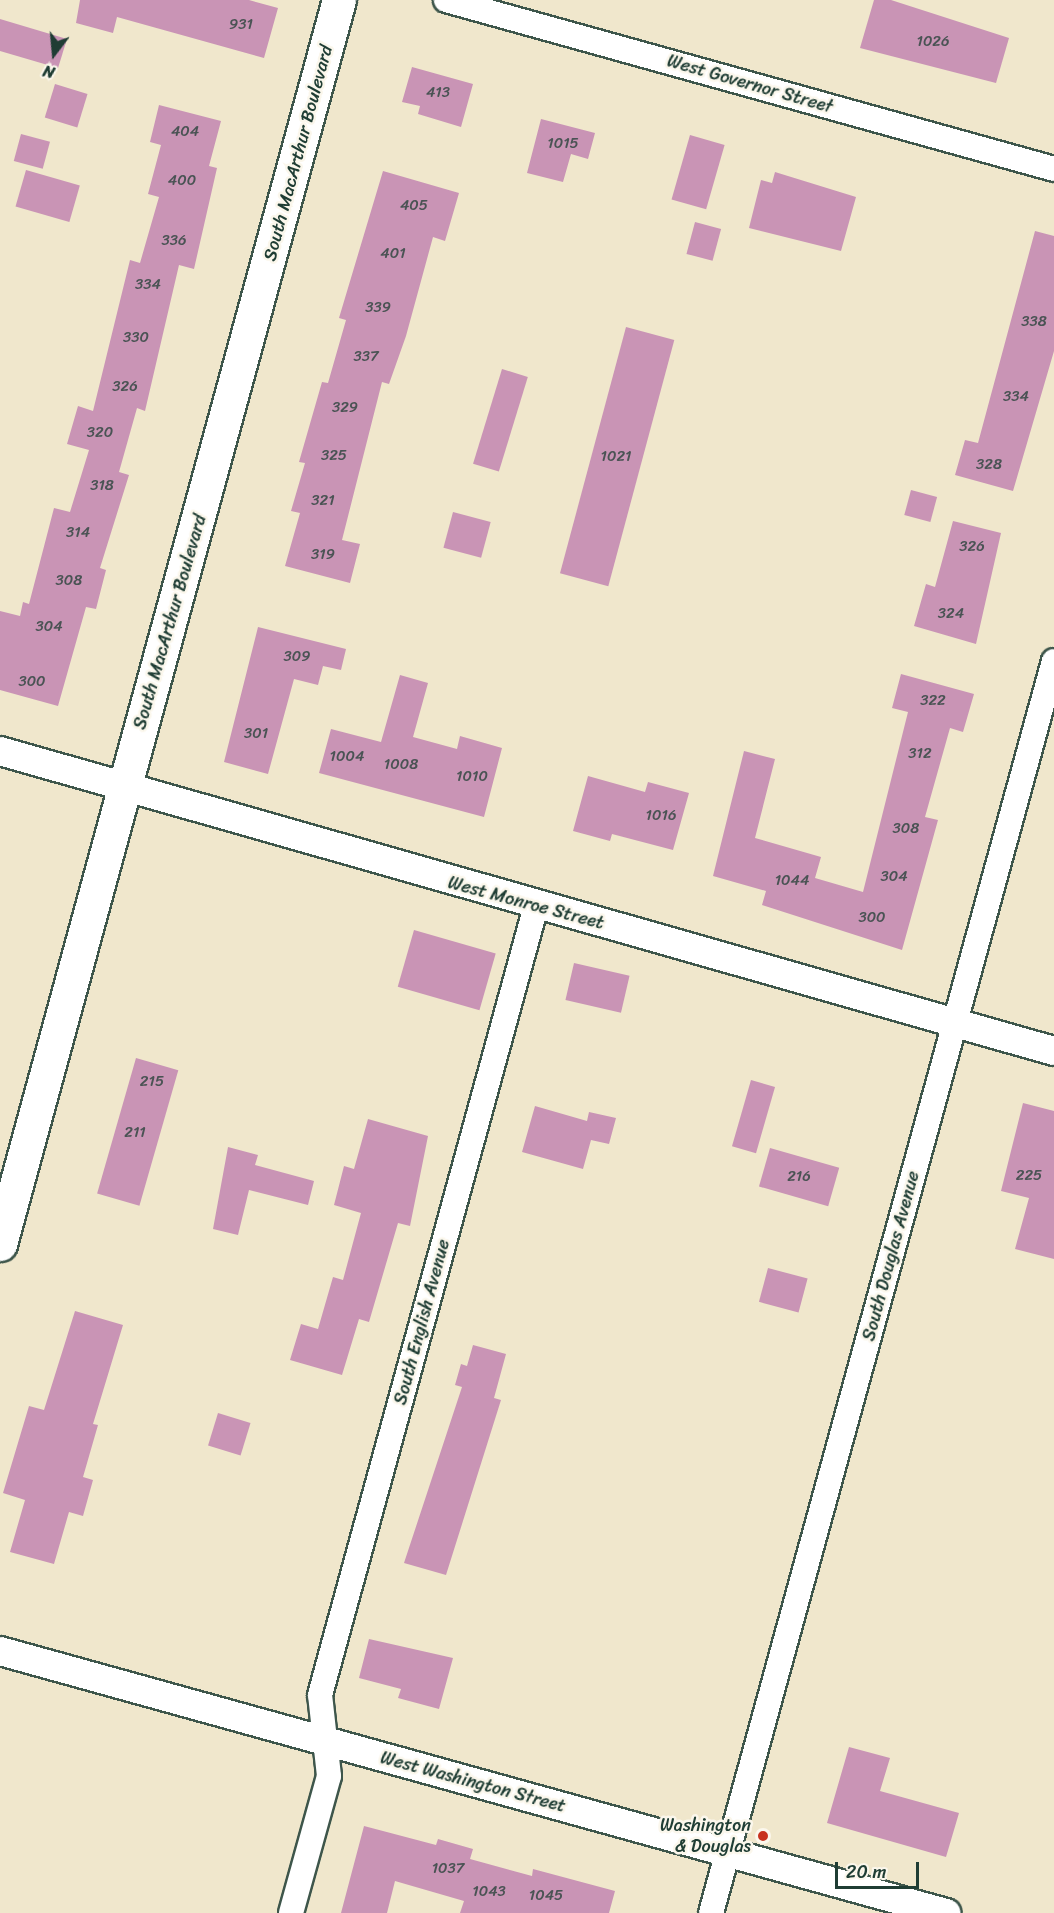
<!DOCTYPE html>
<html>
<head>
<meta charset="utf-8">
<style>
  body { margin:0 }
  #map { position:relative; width:1054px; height:1913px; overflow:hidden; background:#f0e7cc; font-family:Sriracha,sans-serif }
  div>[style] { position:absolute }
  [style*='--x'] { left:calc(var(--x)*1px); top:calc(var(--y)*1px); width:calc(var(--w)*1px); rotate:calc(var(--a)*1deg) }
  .building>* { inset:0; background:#c994b5; transform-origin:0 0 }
  .roads { filter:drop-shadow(2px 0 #3e564b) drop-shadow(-2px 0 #3e564b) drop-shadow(0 2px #3e564b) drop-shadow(0 -2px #3e564b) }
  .minor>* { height:24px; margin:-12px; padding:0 12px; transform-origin:12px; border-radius:12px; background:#fff }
  .tertiary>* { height:28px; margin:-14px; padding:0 14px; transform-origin:14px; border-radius:14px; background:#fff }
  .secondary>* { height:33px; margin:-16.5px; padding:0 16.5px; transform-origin:16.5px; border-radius:16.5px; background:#fff }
  .dots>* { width:16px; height:16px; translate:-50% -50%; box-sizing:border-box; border:3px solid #fbf7ec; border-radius:50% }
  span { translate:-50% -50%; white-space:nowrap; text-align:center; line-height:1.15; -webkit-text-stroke:5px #fbf7ec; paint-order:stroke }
  .number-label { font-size:15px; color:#4a5354 }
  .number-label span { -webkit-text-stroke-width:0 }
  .street-label { font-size:18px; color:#1f3d34 }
  .poi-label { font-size:18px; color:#1f3d34 }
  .right { translate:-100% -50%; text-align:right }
  .north { position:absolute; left:24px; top:24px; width:60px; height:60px; -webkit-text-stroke:4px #fbf7ec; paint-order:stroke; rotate:196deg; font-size:16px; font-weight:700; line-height:24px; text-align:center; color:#1f3d34 }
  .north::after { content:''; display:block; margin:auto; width:21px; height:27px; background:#1f3d34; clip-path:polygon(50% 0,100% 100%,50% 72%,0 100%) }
  .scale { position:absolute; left:835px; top:1862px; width:84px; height:27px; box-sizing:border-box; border:3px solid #1f3d34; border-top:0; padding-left:8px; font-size:18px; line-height:21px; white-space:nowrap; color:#1f3d34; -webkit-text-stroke:4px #fbf7ec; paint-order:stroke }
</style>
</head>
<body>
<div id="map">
  <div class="building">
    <div style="clip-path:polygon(80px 0,249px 0,278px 8px,264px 58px,117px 17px,113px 33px,76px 23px)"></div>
    <div style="clip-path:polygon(874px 0,891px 0,1009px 38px,996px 83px,860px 48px)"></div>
    <div style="clip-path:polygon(0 19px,67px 39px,58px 68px,0 51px)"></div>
    <div style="clip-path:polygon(412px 67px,473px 84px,461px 127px,418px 114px,420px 106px,402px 102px)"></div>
    <div style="left:55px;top:84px;width:34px;height:35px;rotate:17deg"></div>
    <div style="clip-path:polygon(159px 105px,221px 121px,209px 166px,217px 168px,194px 269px,179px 265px,145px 411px,137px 408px,119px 472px,129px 475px,100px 568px,106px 570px,96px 609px,86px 607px,58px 706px,0 690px,0 611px,20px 616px,23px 602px,29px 604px,54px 508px,70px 512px,89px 450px,67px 444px,78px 406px,93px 411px,130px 260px,140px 263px,159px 197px,148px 194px,161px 145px,150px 142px)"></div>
    <div style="clip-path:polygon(541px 119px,595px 133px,588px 159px,571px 154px,563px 182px,527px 173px)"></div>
    <div style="left:21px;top:134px;width:30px;height:28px;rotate:15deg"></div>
    <div style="left:690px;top:135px;width:36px;height:67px;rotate:16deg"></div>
    <div style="left:26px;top:170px;width:56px;height:38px;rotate:16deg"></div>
    <div style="clip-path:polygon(383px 171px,459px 193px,445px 241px,433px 237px,406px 336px,389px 384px,382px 382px,342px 540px,360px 544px,350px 583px,285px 566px,300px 513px,291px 511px,305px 463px,299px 462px,322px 382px,328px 383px,346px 320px,339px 318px)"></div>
    <div style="clip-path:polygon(775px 172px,856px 197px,841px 251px,749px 228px,761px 180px,772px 183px)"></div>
    <div style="left:695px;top:222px;width:27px;height:33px;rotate:15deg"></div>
    <div style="clip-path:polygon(1035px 231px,1054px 236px,1054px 351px,1013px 491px,955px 475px,965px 440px,978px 443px)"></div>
    <div style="left:626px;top:327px;width:50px;height:255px;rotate:15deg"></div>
    <div style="left:502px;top:369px;width:27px;height:99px;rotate:17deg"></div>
    <div style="left:911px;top:490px;width:27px;height:26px;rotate:15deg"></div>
    <div style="left:453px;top:512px;width:39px;height:37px;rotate:15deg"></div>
    <div style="clip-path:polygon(953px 521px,1001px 533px,976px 644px,914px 626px,926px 584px,935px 587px)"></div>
    <div style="clip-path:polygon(258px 627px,346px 649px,341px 670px,323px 666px,318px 685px,294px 679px,268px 774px,224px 762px)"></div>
    <div style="clip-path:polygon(901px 674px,974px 694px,963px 732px,950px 728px,925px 817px,938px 820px,902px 950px,762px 905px,766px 891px,713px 876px,744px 751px,775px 759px,755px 838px,821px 857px,815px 878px,863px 892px,908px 712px,892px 708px)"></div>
    <div style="clip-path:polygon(400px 675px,428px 683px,413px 737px,457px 749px,460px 736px,502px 748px,484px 817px,319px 773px,331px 729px,381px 742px)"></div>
    <div style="clip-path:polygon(588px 776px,645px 792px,648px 782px,689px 793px,673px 850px,612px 834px,610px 841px,573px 831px)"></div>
    <div style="left:414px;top:930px;width:85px;height:59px;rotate:16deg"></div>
    <div style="left:574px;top:963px;width:57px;height:38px;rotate:13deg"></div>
    <div style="left:136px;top:1058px;width:44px;height:141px;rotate:16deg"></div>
    <div style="left:751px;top:1080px;width:25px;height:69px;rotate:16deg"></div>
    <div style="clip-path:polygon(1023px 1103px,1054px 1111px,1054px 1259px,1015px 1249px,1029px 1198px,1001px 1191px)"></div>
    <div style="clip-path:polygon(535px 1106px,587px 1121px,589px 1112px,616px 1118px,609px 1144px,591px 1140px,583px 1169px,522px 1152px)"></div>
    <div style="clip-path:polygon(368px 1119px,428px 1136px,410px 1226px,398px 1223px,369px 1322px,359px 1319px,342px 1375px,290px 1360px,301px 1324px,318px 1329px,333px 1277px,343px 1280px,361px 1213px,334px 1205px,344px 1166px,354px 1169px)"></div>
    <div style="clip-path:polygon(228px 1147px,258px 1155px,255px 1165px,314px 1181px,308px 1205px,249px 1190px,238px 1235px,213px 1229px)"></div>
    <div style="left:770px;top:1148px;width:72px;height:40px;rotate:16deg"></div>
    <div style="left:768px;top:1268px;width:41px;height:35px;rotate:15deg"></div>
    <div style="clip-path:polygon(75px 1311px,123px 1325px,93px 1424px,98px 1425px,83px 1477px,93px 1480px,83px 1516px,69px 1512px,54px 1564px,10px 1552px,25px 1500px,3px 1493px,29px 1406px,44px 1410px)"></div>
    <div style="clip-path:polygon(473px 1345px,506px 1354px,494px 1398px,501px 1400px,446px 1575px,404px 1563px,462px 1387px,455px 1385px,461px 1364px,467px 1366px)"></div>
    <div style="left:218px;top:1413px;width:34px;height:34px;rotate:17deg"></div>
    <div style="clip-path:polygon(369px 1639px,453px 1658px,439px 1709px,398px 1698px,401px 1689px,359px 1678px)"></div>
    <div style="clip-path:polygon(849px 1747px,890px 1758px,880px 1791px,959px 1813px,946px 1857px,827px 1823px)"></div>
    <div style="clip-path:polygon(364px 1826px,436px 1845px,438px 1839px,473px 1849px,470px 1859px,532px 1876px,533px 1869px,615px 1891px,609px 1913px,460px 1913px,464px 1901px,395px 1881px,387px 1913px,341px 1913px)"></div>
  </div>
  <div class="roads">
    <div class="minor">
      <div style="--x:446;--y:0;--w:631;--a:15.53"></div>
      <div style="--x:291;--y:1913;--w:142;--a:-74.5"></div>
      <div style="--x:329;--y:1776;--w:81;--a:-96.3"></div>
      <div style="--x:320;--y:1695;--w:818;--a:-74.69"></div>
      <div style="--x:711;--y:1913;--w:1298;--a:-74.68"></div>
    </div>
    <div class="tertiary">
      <div style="--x:0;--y:751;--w:1096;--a:15.89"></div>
      <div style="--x:0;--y:1651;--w:982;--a:15.48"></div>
    </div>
    <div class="secondary">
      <div style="--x:0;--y:1244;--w:1289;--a:-74.76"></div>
    </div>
  </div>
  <div class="dots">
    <div style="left:763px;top:1836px;background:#c8321e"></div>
  </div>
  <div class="number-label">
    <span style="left:241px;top:25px">931</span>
    <span style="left:933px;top:42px">1026</span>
    <span style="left:438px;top:93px">413</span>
    <span style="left:185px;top:132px">404</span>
    <span style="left:563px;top:144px">1015</span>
    <span style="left:182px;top:181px">400</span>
    <span style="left:414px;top:206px">405</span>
    <span style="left:174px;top:241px">336</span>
    <span style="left:393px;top:254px">401</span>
    <span style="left:148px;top:285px">334</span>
    <span style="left:378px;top:308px">339</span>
    <span style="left:1034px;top:322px">338</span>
    <span style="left:136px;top:338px">330</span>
    <span style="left:366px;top:357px">337</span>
    <span style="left:125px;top:387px">326</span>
    <span style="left:1016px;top:397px">334</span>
    <span style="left:345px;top:408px">329</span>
    <span style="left:100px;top:433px">320</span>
    <span style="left:334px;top:456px">325</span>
    <span style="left:616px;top:457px">1021</span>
    <span style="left:989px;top:465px">328</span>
    <span style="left:102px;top:486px">318</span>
    <span style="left:323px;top:501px">321</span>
    <span style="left:78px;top:533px">314</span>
    <span style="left:972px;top:547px">326</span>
    <span style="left:323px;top:555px">319</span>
    <span style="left:69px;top:581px">308</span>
    <span style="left:951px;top:614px">324</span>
    <span style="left:49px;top:627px">304</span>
    <span style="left:297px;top:657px">309</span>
    <span style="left:32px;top:682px">300</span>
    <span style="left:933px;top:701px">322</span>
    <span style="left:256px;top:734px">301</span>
    <span style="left:920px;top:754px">312</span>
    <span style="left:347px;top:757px">1004</span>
    <span style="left:401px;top:765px">1008</span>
    <span style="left:472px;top:777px">1010</span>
    <span style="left:661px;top:816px">1016</span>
    <span style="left:906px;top:829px">308</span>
    <span style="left:894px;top:877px">304</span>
    <span style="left:792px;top:881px">1044</span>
    <span style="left:872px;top:918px">300</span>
    <span style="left:152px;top:1082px">215</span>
    <span style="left:135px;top:1133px">211</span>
    <span style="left:1029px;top:1176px">225</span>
    <span style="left:799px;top:1177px">216</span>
    <span style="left:448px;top:1869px">1037</span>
    <span style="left:489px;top:1892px">1043</span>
    <span style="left:546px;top:1896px">1045</span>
  </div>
  <div class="street-label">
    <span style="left:750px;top:84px;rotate:16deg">West Governor Street</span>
    <span style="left:298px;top:153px;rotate:-75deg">South MacArthur Boulevard</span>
    <span style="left:170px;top:622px;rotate:-74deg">South MacArthur Boulevard</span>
    <span style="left:526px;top:903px;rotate:15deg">West Monroe Street</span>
    <span style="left:891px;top:1256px;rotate:-75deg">South Douglas Avenue</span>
    <span style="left:422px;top:1322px;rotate:-75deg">South English Avenue</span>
    <span style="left:473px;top:1782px;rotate:15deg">West Washington Street</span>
  </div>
  <div class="poi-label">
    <span class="right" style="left:751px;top:1836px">Washington<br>&amp; Douglas</span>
  </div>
  <div class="north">N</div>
  <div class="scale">20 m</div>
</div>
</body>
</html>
